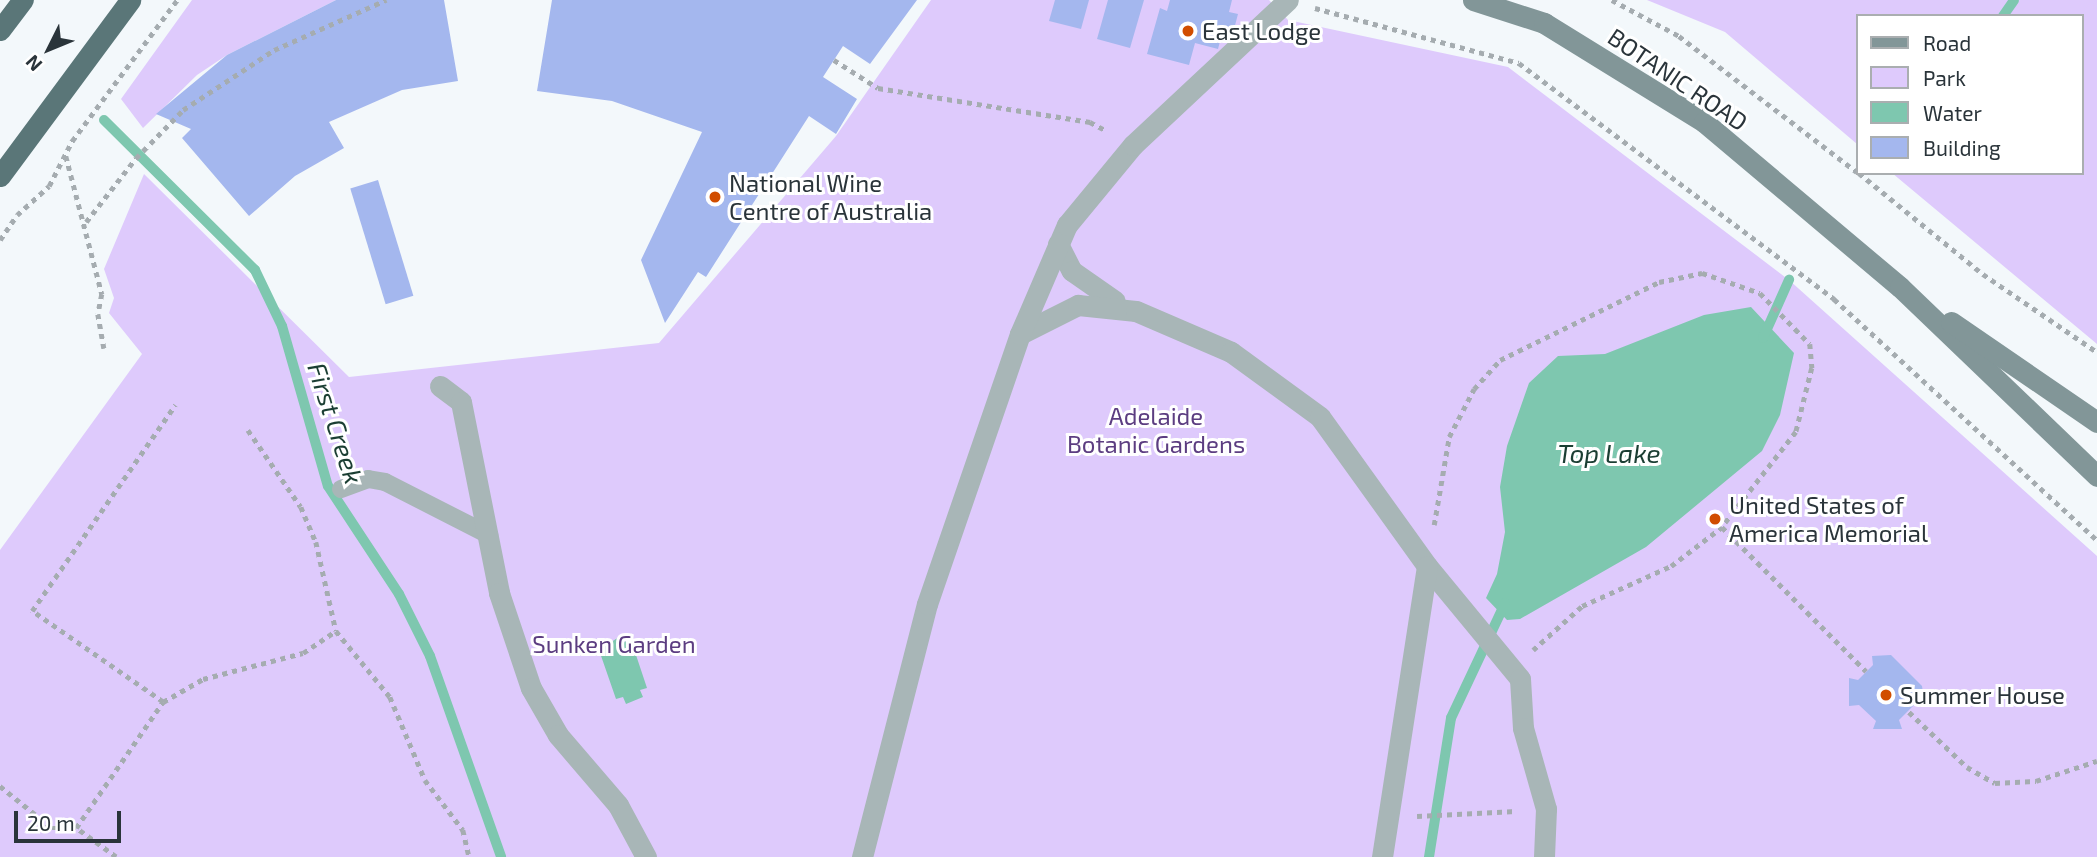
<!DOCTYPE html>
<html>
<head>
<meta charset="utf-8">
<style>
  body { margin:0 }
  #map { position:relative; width:2097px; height:857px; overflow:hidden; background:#f3f8fb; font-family:"Exo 2",sans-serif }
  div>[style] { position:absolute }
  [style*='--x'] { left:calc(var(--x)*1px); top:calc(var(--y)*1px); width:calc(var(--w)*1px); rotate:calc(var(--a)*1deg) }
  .green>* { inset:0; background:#decafc }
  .water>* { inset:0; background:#7ec7af }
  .stream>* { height:10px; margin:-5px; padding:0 5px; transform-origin:5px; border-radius:5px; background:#7ec7af }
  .building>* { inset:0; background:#a4b7ee; transform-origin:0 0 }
  .path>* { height:4.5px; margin-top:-2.25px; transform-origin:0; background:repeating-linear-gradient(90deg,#a5acb0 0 5px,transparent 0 10px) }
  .service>* { height:18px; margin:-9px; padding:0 9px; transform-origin:9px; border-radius:9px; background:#a8b6b7 }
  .pedestrian>* { height:21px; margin:-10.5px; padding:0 10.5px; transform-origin:10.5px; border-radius:10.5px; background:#a8b6b7 }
  .secondary>* { height:21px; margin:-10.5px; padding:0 10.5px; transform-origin:10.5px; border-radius:10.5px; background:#829698 }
  .trunk>* { height:21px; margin:-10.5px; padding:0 10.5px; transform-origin:10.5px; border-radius:10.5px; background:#5a7678 }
  .dots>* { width:19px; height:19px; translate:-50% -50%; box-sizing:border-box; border:4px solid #fff; border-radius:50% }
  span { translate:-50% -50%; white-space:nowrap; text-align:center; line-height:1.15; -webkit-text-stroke:6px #fff; paint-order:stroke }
  .poi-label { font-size:24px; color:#2a343a }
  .left { translate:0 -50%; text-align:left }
  .street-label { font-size:24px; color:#2a343a }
  .park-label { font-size:24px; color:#5c3d81 }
  .water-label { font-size:26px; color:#1b3e33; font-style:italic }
  .legend { position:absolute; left:1856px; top:14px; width:228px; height:161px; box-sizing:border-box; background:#fff; border:2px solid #aaaeb0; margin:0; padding:9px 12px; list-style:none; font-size:21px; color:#2a343a }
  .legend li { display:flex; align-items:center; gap:14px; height:35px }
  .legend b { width:35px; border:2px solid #aaaeb0 }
  .north { position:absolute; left:14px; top:14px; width:70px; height:70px; -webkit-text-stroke:5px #fff; paint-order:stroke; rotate:227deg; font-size:19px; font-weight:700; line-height:28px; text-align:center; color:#2a343a }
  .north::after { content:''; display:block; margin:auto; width:24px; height:32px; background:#2a343a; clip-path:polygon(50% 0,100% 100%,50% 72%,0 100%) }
  .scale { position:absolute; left:14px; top:811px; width:107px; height:32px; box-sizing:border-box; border:4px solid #2a343a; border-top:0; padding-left:9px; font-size:21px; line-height:24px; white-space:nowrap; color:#2a343a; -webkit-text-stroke:5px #fff; paint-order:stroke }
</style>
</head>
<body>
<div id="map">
  <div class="green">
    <div style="clip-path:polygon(192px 0,336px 0,227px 55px,197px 75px,143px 128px,121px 99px)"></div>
    <div style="clip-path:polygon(931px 0,1269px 0,1288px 20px,1508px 67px,1789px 280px,2097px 556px,2097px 857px,0 857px,0 550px,142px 354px,109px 313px,114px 298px,104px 269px,144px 174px,349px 377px,659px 343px,836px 136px)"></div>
    <div style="clip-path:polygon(1647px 0,2097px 0,2097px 344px,1892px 173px,2081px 173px,2081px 16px,1857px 16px,1857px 144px,1725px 32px)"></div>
  </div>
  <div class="water">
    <div style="clip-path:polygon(1751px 307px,1794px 353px,1780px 415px,1762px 451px,1646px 547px,1520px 619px,1507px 620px,1486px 598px,1497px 574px,1505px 532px,1500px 487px,1507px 446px,1529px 383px,1558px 356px,1605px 354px,1704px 315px)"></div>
    <div style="clip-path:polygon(622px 635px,624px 642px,631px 640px,647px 688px,640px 690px,643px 697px,626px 704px,623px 697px,616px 699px,599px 650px)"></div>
  </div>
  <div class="stream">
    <div style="--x:2003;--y:16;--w:19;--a:-55"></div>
    <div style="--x:104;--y:120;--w:213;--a:44.8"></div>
    <div style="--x:255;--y:270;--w:62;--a:64.3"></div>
    <div style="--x:282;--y:326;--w:166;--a:74"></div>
    <div style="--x:328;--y:486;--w:129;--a:56.7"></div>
    <div style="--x:399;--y:594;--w:69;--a:63.4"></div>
    <div style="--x:430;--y:656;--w:213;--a:70.5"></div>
    <div style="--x:1763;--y:338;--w:64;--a:-65.9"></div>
    <div style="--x:1429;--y:857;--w:141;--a:-81"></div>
    <div style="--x:1451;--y:718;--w:127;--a:-64.8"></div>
  </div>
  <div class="building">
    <div style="clip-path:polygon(336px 0,444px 0,458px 81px,402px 90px,329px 122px,344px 148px,295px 176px,249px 216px,182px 138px,191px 129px,156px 114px,227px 55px)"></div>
    <div style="clip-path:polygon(552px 0,917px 0,870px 64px,843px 46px,823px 77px,857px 99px,836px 134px,809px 116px,706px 277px,698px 272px,665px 323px,641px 260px,702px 132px,612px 101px,537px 91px)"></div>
    <div style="clip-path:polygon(1055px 0,1089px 0,1081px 29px,1049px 21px)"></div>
    <div style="clip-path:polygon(1108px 0,1144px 0,1130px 48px,1097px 39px)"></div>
    <div style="clip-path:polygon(1170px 0,1232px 0,1229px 12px,1238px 14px,1233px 33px,1223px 30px,1218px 49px,1195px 43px,1189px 65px,1147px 54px,1160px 8px,1167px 11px)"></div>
    <div style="left:378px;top:180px;width:121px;height:29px;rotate:73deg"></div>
    <div style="clip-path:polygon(1891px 655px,1922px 686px,1925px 707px,1915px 704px,1899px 720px,1902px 729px,1873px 729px,1876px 721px,1859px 705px,1849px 706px,1849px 678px,1858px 680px,1873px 665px,1872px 656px)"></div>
  </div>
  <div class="path">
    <div style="--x:1612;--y:0;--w:76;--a:28.2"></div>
    <div style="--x:1679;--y:36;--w:224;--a:37.4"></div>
    <div style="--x:1315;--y:8;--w:211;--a:15.1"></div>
    <div style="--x:1519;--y:63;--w:394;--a:36.8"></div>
    <div style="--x:1834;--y:299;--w:357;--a:42.5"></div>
    <div style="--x:834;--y:60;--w:52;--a:32.5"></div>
    <div style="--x:878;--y:88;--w:215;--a:9.1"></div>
    <div style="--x:1090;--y:122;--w:19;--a:28"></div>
    <div style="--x:66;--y:156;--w:143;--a:75.4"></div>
    <div style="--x:102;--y:294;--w:20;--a:101"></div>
    <div style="--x:98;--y:314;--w:35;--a:80"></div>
    <div style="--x:1859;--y:173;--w:160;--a:39.2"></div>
    <div style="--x:1983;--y:274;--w:138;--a:34.4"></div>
    <div style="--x:86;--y:222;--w:81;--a:-52"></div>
    <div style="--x:136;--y:158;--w:67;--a:-45.6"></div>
    <div style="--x:183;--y:110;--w:109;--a:-33.4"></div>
    <div style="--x:274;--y:50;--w:123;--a:-24.1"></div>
    <div style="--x:0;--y:240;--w:30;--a:-56"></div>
    <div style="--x:17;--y:215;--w:43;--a:-42.2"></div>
    <div style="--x:49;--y:186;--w:51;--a:-62.9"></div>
    <div style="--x:72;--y:141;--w:176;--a:-53.3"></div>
    <div style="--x:248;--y:430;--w:93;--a:55.5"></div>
    <div style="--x:301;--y:507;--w:38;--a:67"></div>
    <div style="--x:316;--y:542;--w:91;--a:77.3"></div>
    <div style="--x:336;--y:631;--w:85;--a:50.7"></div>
    <div style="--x:390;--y:697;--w:90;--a:67.1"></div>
    <div style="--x:425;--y:780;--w:63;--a:52.8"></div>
    <div style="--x:463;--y:830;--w:28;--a:77"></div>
    <div style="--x:1434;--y:525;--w:89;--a:-80.3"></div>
    <div style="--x:1449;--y:437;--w:54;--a:-62.5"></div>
    <div style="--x:1474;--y:389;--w:39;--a:-48"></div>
    <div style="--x:1500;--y:360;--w:177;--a:-26.1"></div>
    <div style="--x:1659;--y:282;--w:44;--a:-11.8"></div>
    <div style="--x:1702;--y:273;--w:61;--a:19"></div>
    <div style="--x:1760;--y:293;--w:71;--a:45.6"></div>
    <div style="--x:1810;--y:344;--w:24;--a:85"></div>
    <div style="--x:1812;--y:368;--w:66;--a:104"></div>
    <div style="--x:1796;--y:432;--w:120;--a:127.9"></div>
    <div style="--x:1533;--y:650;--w:66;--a:-41.9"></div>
    <div style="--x:1582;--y:606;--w:98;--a:-24.2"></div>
    <div style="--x:1671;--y:566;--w:64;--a:-37.4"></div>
    <div style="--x:1722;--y:527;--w:204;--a:45"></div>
    <div style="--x:163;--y:702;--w:46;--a:-29.9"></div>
    <div style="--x:203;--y:679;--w:103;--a:-14.6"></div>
    <div style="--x:303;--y:653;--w:40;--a:-34"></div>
    <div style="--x:1909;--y:712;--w:80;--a:43.5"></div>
    <div style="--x:1967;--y:767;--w:32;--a:30"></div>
    <div style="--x:1995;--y:783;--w:41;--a:-2.8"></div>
    <div style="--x:2036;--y:781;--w:64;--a:-18.2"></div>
    <div style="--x:0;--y:786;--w:67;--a:38.9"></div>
    <div style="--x:52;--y:828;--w:24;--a:0"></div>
    <div style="--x:1417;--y:816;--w:99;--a:-2.9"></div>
    <div style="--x:116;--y:857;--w:49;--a:-144.1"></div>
    <div style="--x:76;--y:828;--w:153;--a:-55.4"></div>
    <div style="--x:163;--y:702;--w:160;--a:-145.2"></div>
    <div style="--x:32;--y:611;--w:251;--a:-55.2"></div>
  </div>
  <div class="service">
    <div style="--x:341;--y:489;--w:29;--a:-20"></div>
    <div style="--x:368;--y:479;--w:17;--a:10"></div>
    <div style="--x:385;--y:482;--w:117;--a:27"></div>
  </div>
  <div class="pedestrian">
    <div style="--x:1058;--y:244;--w:30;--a:63"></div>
    <div style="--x:1072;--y:271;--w:52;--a:34.9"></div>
    <div style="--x:1020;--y:334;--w:65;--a:-26.6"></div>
    <div style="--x:1078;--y:305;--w:58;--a:5.9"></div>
    <div style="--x:1136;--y:311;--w:103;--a:23.3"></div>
    <div style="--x:1231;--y:352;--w:110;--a:36.1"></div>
    <div style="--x:1320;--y:417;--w:183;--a:54.3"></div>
    <div style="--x:1427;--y:566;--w:146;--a:50.5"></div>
    <div style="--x:1520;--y:679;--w:49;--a:86.5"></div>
    <div style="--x:1523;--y:728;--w:84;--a:74.1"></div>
    <div style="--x:1546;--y:809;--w:48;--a:92.4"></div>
    <div style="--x:440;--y:386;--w:26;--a:37"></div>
    <div style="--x:461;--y:402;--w:195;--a:78.7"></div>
    <div style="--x:499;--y:593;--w:100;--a:71.4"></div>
    <div style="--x:531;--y:688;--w:54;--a:60.1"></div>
    <div style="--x:558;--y:735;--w:92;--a:49.4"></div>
    <div style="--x:618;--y:805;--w:59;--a:61.7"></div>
    <div style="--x:862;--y:857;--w:261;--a:-75.6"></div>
    <div style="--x:927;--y:604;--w:286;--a:-71"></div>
    <div style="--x:1020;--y:334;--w:119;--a:-66.7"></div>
    <div style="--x:1067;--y:225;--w:104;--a:-50.5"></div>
    <div style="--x:1133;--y:145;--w:212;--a:-43.1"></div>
    <div style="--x:1382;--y:857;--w:294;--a:-81.2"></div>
  </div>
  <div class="secondary">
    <div style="--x:1473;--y:0;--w:75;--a:17.9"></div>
    <div style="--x:1544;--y:23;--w:188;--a:31.7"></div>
    <div style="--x:1704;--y:122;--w:256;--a:40.1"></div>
    <div style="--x:1900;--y:287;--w:273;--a:43.8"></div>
    <div style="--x:1951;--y:322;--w:177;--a:34.4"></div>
  </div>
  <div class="trunk">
    <div style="--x:0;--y:30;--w:38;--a:-53"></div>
    <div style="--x:0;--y:176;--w:219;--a:-53.5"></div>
  </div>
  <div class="dots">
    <div style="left:1188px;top:31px;background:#d14d00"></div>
    <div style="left:715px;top:197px;background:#d14d00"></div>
    <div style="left:1715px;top:519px;background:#d14d00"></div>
    <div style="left:1886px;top:695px;background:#d14d00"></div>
  </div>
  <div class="poi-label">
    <span class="left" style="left:1202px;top:31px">East Lodge</span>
    <span class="left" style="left:729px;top:197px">National Wine<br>Centre of Australia</span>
    <span class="left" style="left:1729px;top:519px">United States of<br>America Memorial</span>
    <span class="left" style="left:1900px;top:695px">Summer House</span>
  </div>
  <div class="street-label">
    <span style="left:1678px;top:79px;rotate:34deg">BOTANIC ROAD</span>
  </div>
  <div class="park-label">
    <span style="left:1156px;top:430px">Adelaide<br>Botanic Gardens</span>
    <span style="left:614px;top:644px">Sunken Garden</span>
  </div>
  <div class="water-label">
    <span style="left:336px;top:423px;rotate:72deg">First Creek</span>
    <span style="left:1609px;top:453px">Top Lake</span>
  </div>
  <ul class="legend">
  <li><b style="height:9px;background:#829698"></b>Road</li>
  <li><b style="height:19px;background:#decafc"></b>Park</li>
  <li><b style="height:19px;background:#7ec7af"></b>Water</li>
  <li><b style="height:19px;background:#a4b7ee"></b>Building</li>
  </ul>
  <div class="north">N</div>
  <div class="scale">20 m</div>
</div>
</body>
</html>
